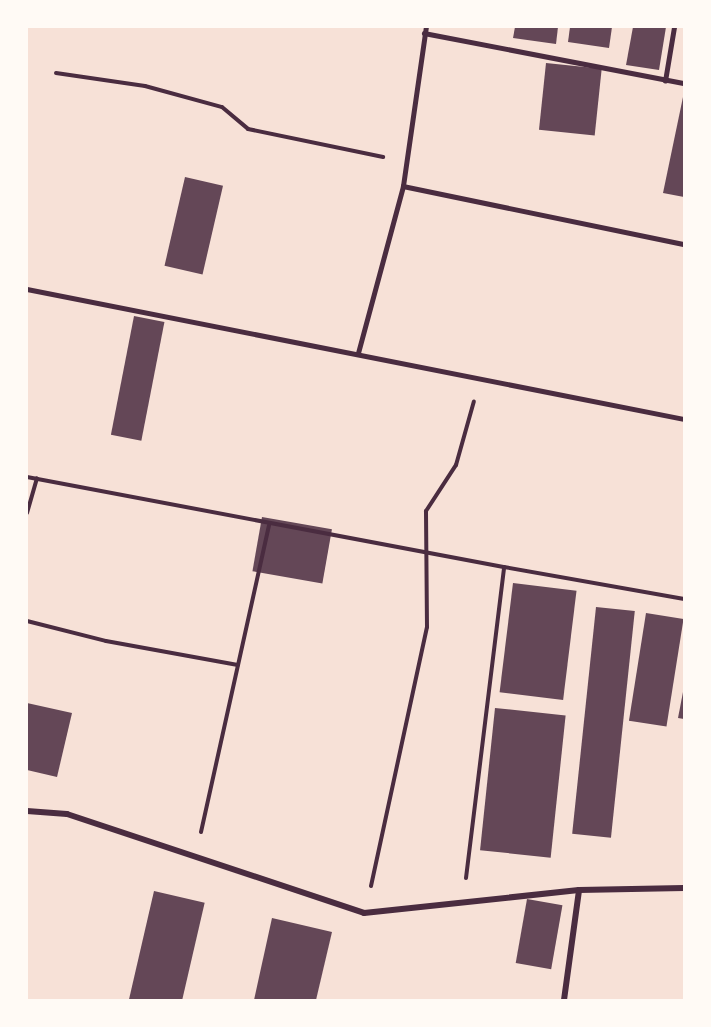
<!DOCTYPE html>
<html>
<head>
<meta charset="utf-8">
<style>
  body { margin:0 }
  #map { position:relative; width:711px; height:1027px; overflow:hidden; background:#f7e1d7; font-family:"PT Serif",serif }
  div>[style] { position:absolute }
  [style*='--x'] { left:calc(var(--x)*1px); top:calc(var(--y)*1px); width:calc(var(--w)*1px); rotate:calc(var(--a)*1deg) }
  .building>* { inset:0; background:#644757; transform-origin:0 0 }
  .path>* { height:4px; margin:-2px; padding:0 2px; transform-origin:2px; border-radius:2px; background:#4a2c40 }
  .service>* { height:4.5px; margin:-2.25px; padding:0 2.25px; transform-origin:2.25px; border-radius:2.25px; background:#4a2c40 }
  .minor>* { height:6px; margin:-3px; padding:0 3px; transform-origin:3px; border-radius:3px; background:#4a2c40 }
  span { translate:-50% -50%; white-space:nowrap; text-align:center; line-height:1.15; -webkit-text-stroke:5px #fffaf5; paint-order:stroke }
  .frame { position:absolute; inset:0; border:28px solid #fffaf5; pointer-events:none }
</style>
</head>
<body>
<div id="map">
  <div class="building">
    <div style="clip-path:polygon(515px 27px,558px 27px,556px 44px,513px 38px)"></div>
    <div style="clip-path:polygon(570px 27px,612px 27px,609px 48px,568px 42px)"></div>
    <div style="clip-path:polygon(633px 27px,666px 27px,659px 70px,626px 65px)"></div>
    <div style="left:546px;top:63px;width:56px;height:67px;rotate:6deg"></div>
    <div style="clip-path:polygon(683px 97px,684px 97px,684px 197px,663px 193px)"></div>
    <div style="left:185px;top:177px;width:39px;height:91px;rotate:13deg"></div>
    <div style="left:134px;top:316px;width:31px;height:121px;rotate:11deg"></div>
    <div style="left:262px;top:517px;width:71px;height:55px;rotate:10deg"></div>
    <div style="left:513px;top:583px;width:64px;height:110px;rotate:7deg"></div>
    <div style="left:596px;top:607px;width:39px;height:228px;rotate:6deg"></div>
    <div style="left:646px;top:613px;width:38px;height:109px;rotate:9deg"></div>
    <div style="clip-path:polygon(683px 692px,684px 692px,684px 719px,678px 718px)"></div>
    <div style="clip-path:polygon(27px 703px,72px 713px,57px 777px,27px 770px)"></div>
    <div style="left:495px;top:708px;width:71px;height:143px;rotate:6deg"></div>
    <div style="left:154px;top:891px;width:52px;height:112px;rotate:13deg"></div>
    <div style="left:527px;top:899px;width:36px;height:65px;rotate:10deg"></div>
    <div style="clip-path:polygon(272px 918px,332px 932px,316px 1000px,254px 1000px)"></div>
  </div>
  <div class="path">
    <div style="--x:56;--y:73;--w:90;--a:8.3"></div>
    <div style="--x:145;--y:86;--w:80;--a:15.3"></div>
    <div style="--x:222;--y:107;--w:34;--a:40"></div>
    <div style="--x:248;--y:129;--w:138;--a:11.7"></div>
    <div style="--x:27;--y:477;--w:485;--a:10.7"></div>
    <div style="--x:27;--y:513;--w:36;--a:-74"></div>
    <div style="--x:27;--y:621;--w:81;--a:14.2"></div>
    <div style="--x:106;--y:641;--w:134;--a:10.3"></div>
    <div style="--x:201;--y:832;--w:314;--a:-77.5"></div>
    <div style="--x:466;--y:878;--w:313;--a:-83"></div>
    <div style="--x:504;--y:567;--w:183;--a:10.1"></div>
    <div style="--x:371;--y:886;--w:265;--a:-77.8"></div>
    <div style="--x:427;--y:627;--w:116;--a:-90.5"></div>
    <div style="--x:426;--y:511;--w:55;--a:-56.9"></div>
    <div style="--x:456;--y:465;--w:66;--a:-74.3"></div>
  </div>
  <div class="service">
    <div style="--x:424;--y:33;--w:265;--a:10.9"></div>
    <div style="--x:665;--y:81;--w:55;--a:-80.5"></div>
    <div style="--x:403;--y:186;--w:287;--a:11.7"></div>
    <div style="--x:27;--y:289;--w:670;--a:11.19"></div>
    <div style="--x:358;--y:353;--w:173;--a:-74.9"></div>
    <div style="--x:403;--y:186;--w:161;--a:-81.8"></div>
  </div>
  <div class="minor">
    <div style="--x:27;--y:811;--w:40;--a:4.3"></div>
    <div style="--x:67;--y:814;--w:313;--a:18.4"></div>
    <div style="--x:364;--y:913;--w:216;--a:-6.1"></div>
    <div style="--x:579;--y:890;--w:105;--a:-1.1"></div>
    <div style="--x:564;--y:1000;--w:111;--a:-82.2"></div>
  </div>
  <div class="frame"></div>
</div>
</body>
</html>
